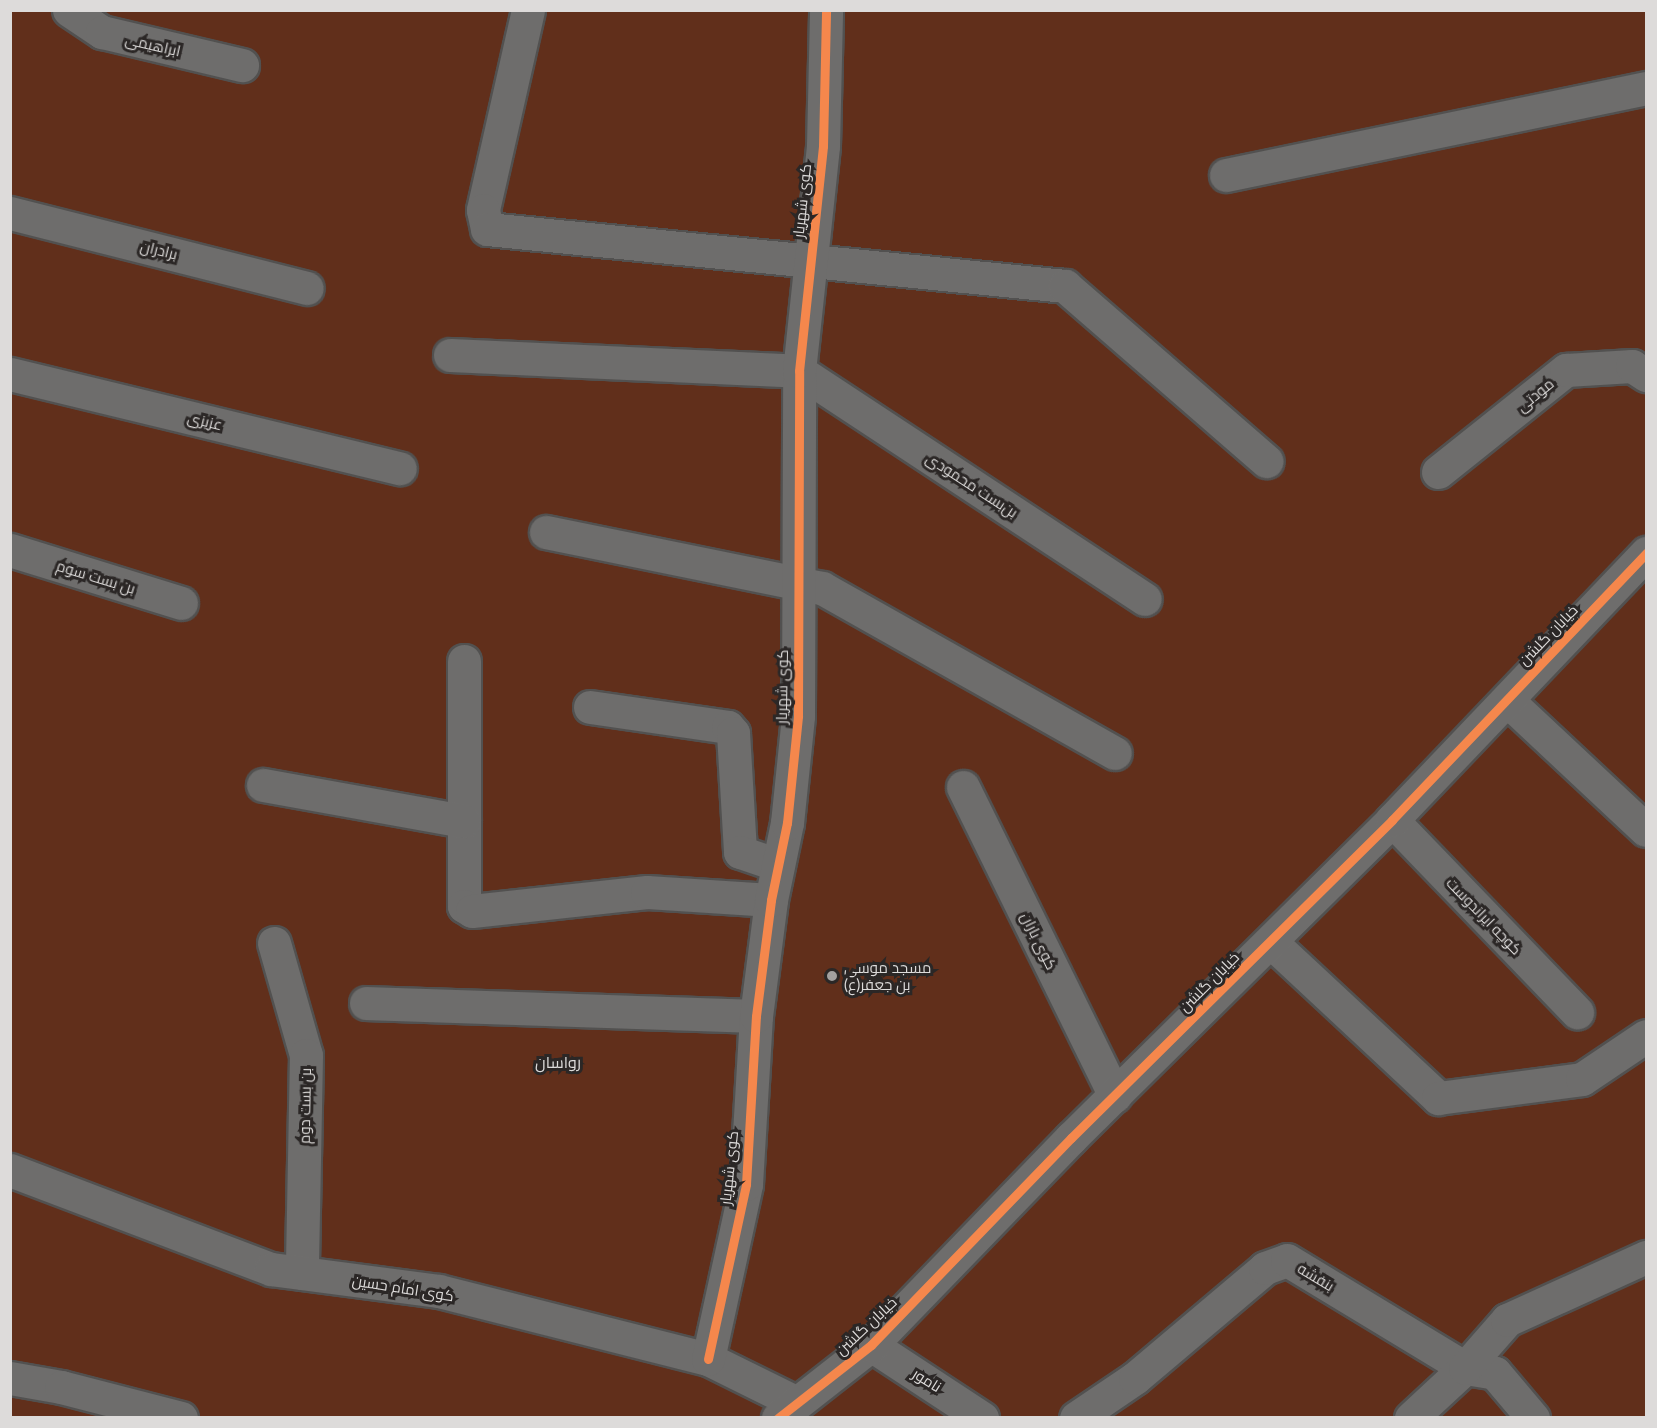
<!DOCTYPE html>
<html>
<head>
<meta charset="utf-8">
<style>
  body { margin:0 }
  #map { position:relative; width:1657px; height:1428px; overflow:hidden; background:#343231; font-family:Lato,Cairo,sans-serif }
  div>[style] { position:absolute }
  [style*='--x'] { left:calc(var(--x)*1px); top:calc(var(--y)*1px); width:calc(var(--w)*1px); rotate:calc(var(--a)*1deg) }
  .green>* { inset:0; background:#612f1b; transform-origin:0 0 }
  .roads { filter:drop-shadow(2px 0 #525150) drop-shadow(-2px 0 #525150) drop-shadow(0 2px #525150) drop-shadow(0 -2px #525150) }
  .minor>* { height:33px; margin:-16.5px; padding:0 16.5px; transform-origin:16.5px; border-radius:16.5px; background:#6e6d6c }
  .cycleway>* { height:9px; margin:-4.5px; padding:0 4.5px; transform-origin:4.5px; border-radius:4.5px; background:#f5874c }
  .dots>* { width:16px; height:16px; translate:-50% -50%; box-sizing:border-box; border:3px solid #2b2726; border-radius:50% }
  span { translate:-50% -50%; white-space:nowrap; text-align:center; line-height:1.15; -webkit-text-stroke:6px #2b2726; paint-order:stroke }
  .street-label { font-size:15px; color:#dddbda }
  .poi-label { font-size:15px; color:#dddbda }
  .left { translate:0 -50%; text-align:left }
  .neighbourhood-label { font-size:16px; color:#dddbda }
  .frame { position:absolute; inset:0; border:12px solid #dddbda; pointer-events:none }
</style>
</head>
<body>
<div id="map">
  <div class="green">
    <div style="left:10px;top:11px;width:1636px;height:1406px"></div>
  </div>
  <div class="roads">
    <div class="minor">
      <div style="--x:69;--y:10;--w:40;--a:34"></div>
      <div style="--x:102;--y:32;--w:144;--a:13.3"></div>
      <div style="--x:528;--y:10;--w:205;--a:102.7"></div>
      <div style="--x:483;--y:210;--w:19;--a:78"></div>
      <div style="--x:487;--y:229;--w:581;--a:5.63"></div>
      <div style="--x:1065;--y:286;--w:267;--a:41"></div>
      <div style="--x:1226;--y:175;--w:429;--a:-11.7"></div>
      <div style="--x:10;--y:213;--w:306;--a:14.2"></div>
      <div style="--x:450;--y:355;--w:349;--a:2.6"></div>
      <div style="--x:799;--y:371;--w:414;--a:33.4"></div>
      <div style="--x:10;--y:374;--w:401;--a:13.6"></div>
      <div style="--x:1438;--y:472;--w:164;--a:-38.6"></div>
      <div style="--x:1566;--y:370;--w:66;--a:-3.5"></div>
      <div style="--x:1632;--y:366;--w:17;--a:33"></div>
      <div style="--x:546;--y:532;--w:282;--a:11.5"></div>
      <div style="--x:822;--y:588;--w:336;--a:29.4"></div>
      <div style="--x:10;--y:550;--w:179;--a:17.2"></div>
      <div style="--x:464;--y:661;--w:245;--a:90"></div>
      <div style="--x:464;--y:906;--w:9;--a:32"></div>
      <div style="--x:472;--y:911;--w:176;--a:-6.2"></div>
      <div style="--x:647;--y:892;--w:124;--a:3.7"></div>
      <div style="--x:1507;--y:700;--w:190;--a:43.1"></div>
      <div style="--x:590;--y:707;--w:139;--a:8.2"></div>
      <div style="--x:728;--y:727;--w:8;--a:50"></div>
      <div style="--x:733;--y:733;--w:119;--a:86.6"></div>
      <div style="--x:740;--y:852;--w:40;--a:18.9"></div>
      <div style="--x:263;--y:785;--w:204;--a:10.2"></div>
      <div style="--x:963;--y:787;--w:344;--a:63.8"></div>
      <div style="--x:1392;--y:820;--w:267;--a:46.1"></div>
      <div style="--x:1271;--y:942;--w:229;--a:43"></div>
      <div style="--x:1438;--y:1098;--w:145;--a:-7.5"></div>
      <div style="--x:1582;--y:1079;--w:77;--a:-33.9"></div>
      <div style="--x:274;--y:943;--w:116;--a:74.1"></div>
      <div style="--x:306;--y:1055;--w:218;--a:91.1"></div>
      <div style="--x:366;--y:1003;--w:390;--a:1.9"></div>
      <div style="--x:10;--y:1170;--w:279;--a:20.8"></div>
      <div style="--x:271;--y:1269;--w:169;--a:7.5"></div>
      <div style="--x:439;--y:1291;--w:277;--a:14.2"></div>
      <div style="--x:708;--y:1359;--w:99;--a:26.3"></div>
      <div style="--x:871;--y:1345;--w:133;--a:33.3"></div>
      <div style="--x:708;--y:1359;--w:179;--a:-77.7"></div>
      <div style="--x:746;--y:1184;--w:168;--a:-86.6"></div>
      <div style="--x:756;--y:1016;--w:117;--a:-82.6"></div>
      <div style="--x:771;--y:900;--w:79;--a:-78.3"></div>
      <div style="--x:787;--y:823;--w:108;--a:-84.1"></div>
      <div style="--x:798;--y:716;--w:345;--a:-89.8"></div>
      <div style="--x:799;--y:371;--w:226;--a:-83.9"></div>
      <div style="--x:823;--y:146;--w:136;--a:-88.7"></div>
      <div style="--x:10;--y:1378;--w:52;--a:10"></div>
      <div style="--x:61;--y:1387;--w:124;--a:14.5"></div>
      <div style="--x:778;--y:1418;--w:118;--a:-38.1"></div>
      <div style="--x:871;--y:1345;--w:288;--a:-46"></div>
      <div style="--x:1071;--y:1138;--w:452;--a:-44.7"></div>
      <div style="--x:1392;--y:820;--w:369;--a:-46.4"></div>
      <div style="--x:1076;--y:1418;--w:71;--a:-34.1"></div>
      <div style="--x:1135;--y:1378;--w:170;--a:-40.2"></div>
      <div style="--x:1265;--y:1268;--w:23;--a:-20"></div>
      <div style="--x:1287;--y:1260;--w:208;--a:31.2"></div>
      <div style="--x:1465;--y:1368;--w:30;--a:9"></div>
      <div style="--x:1495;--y:1373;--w:59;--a:49.8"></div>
      <div style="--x:1411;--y:1418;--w:74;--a:-42.8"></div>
      <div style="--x:1465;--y:1368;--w:64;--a:-48.8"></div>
      <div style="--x:1507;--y:1320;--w:153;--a:-24.4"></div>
    </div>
  </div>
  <div class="cycleway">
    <div style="--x:708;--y:1359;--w:179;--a:-77.7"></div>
    <div style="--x:746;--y:1184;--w:168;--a:-86.6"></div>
    <div style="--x:756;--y:1016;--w:117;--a:-82.6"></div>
    <div style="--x:771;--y:900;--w:79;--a:-78.3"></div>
    <div style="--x:787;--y:823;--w:108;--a:-84.1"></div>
    <div style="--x:798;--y:716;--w:345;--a:-89.8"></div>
    <div style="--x:799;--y:371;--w:226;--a:-83.9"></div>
    <div style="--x:823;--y:146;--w:136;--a:-88.7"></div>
    <div style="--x:778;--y:1418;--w:118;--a:-38.1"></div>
    <div style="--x:871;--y:1345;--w:288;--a:-46"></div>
    <div style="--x:1071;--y:1138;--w:452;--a:-44.7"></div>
    <div style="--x:1392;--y:820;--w:369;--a:-46.4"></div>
  </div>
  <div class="dots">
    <div style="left:832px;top:976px;background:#a2a09f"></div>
  </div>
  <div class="street-label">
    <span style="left:153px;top:45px;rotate:13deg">ابراهیمی</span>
    <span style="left:802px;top:201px;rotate:-84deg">کوی شهریار</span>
    <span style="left:159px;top:250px;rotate:14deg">برادران</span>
    <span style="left:1535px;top:395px;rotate:-39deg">مودتی</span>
    <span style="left:205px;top:421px;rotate:14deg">عزیزی</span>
    <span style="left:972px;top:485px;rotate:33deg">بن‌بست محمودی</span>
    <span style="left:96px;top:577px;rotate:17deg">بن بست سوم</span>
    <span style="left:1548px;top:635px;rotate:-46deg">خیابان گلشن</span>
    <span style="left:782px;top:687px;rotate:-89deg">کوی شهریار</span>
    <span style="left:1484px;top:916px;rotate:46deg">کوچه ایراندوست</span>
    <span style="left:1039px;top:941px;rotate:64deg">کوی باران</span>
    <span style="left:1209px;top:982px;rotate:-45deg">خیابان گلشن</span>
    <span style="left:305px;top:1106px;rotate:-89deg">بن بست دوم</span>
    <span style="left:729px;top:1168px;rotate:-84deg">کوی شهریار</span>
    <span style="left:1316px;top:1277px;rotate:31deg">بنفشه</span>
    <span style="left:403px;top:1288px;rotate:9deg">کوی امام حسین</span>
    <span style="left:866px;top:1326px;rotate:-43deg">خیابان گلشن</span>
    <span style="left:927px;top:1380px;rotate:32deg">نامور</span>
  </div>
  <div class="poi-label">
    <span class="left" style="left:844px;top:976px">مسجد موسی<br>بن جعفر(ع)</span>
  </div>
  <div class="neighbourhood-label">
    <span style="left:558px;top:1062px">رواسان</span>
  </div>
  <div class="frame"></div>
</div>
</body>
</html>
